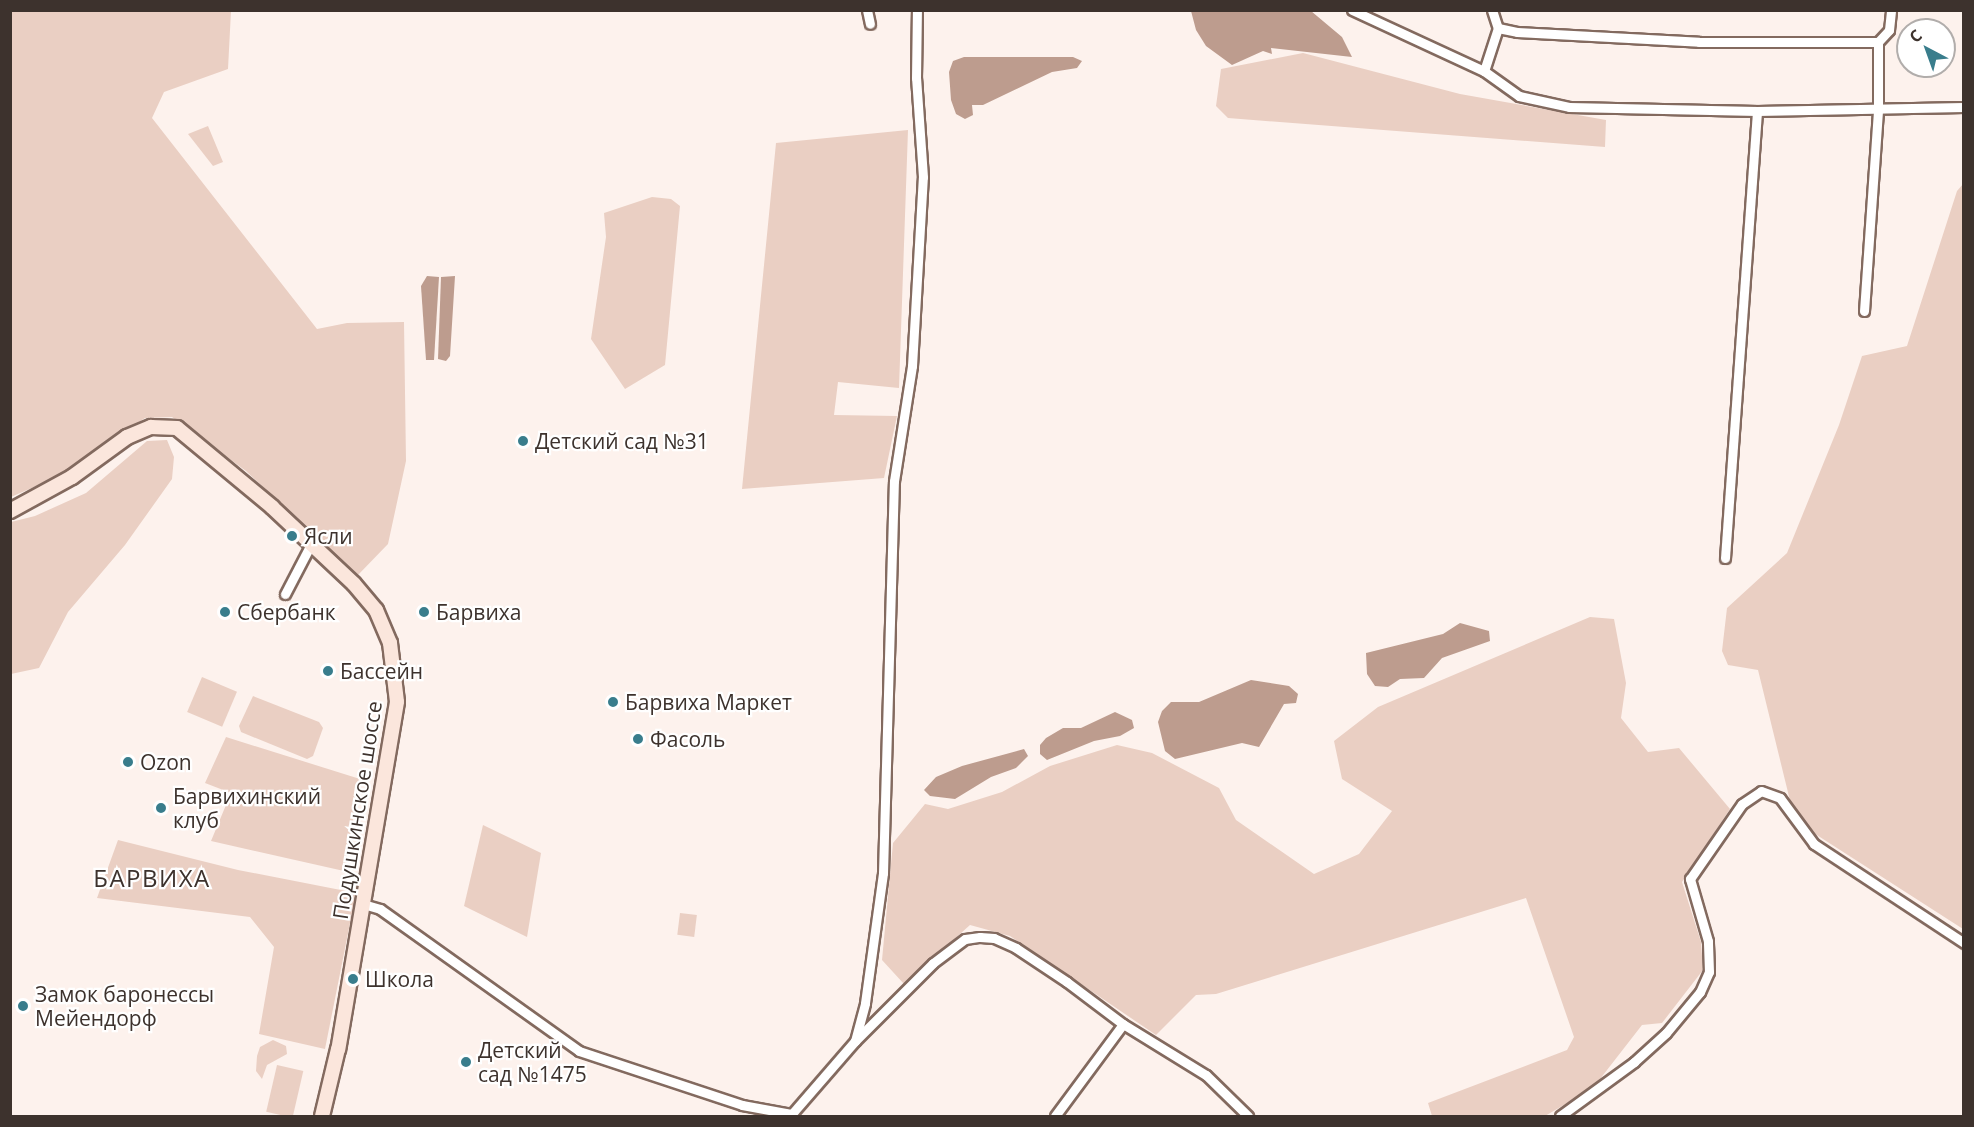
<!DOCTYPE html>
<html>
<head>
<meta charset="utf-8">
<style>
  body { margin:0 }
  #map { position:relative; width:1974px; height:1127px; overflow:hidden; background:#fdf2ed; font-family:"Open Sans",sans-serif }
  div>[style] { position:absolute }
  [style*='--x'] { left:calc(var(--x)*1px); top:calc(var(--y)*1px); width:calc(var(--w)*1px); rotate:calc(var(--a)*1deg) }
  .green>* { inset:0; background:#eacfc3; transform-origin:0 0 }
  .water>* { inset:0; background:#bd9c8e }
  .roads { filter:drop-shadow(2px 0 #836a5f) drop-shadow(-2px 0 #836a5f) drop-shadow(0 2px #836a5f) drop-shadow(0 -2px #836a5f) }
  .minor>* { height:9px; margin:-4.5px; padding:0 4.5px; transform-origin:4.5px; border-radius:4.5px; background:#fff }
  .secondary>* { height:14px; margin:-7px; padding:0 7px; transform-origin:7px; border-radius:7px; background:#fbe6dc }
  .dots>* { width:16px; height:16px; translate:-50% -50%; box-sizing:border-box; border:3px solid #fff; border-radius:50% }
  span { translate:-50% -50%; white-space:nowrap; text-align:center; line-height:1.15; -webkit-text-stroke:4.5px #fff; paint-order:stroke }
  .poi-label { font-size:21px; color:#3d322d }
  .left { translate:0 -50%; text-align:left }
  .street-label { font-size:21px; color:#3d322d }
  .quarter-label { font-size:24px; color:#3d322d; letter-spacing:1.5px }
  .frame { position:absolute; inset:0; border:12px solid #3d322d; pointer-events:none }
  .north { position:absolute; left:1896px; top:18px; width:60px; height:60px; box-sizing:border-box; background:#fff; border:2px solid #b1adab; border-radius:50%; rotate:319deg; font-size:16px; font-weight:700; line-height:24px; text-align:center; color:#3d322d }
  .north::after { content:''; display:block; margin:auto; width:21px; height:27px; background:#397d8c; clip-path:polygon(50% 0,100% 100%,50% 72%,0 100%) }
</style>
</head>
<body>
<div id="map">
  <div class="green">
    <div style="clip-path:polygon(10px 11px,231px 11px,228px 69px,164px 92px,152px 118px,317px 329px,347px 323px,404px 322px,406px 461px,388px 544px,357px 576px,246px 471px,172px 417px,145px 418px,73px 470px,11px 497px)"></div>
    <div style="clip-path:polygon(1303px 53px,1460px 94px,1606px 120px,1605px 147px,1228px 118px,1216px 106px,1221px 69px)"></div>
    <div style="clip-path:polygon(208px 126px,223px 162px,213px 166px,188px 134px)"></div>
    <div style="clip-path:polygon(908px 130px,899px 388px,838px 382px,834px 415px,897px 416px,884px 478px,742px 489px,776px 143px)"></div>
    <div style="clip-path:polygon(1963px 184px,1963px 929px,1795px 821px,1758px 670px,1728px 665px,1722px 651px,1727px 608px,1787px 553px,1839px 425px,1862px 356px,1907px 346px,1957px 191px)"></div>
    <div style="clip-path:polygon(652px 197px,671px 199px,680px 206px,665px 365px,625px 389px,591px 339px,606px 237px,604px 213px)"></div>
    <div style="clip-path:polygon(167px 440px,174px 457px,172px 479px,125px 545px,68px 612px,39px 668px,11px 674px,11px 522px,35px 516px,86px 493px,147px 441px)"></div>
    <div style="clip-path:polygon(1590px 617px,1614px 619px,1626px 683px,1621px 718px,1648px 752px,1679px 748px,1730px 809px,1682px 882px,1701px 942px,1703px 970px,1662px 1023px,1642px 1025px,1593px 1088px,1545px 1116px,1432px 1116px,1428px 1103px,1567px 1050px,1574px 1037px,1526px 898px,1216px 994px,1196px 995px,1156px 1035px,1010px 936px,970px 925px,904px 984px,882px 960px,893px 843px,925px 804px,948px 809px,1002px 792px,1050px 766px,1117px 745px,1152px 753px,1219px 788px,1236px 820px,1314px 874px,1359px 854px,1392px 811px,1342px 779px,1334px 741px,1378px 707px)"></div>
    <div style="left:202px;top:677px;width:38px;height:38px;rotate:23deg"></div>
    <div style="clip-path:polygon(253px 696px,319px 722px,323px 728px,313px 756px,307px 759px,241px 732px,239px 726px)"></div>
    <div style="clip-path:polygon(226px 737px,360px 779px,344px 871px,211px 841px,231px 793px,205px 783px)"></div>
    <div style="clip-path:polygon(483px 825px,541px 853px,527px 937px,464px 906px)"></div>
    <div style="clip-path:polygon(118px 840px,238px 870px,356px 893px,325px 1049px,259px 1034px,274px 947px,250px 917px,97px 898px)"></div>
    <div style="left:680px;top:913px;width:17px;height:22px;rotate:7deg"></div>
    <div style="clip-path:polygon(273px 1040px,286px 1046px,287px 1054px,267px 1065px,262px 1079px,256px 1071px,257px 1056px,260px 1047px)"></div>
    <div style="left:277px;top:1065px;width:27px;height:48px;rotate:13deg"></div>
  </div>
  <div class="water">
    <div style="clip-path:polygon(1191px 11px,1311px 11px,1342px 37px,1352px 57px,1271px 48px,1272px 54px,1263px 51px,1232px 65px,1206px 46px,1196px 30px)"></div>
    <div style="clip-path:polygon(964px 57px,1073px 57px,1082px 61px,1077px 68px,1052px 72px,983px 105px,972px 105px,973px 115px,965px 119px,956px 114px,951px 100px,949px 72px,953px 61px)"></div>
    <div style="clip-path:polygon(427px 276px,439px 277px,434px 360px,426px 360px,421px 286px)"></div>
    <div style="clip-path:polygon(455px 276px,450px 356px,446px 361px,438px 359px,441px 277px)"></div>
    <div style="clip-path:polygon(1460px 623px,1489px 631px,1490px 641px,1442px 658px,1424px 678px,1400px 679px,1388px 687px,1375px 686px,1367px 674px,1366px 653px,1443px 634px)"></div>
    <div style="clip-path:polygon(1251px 680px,1289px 686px,1298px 694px,1296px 703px,1284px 704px,1259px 747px,1242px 743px,1175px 759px,1165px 751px,1158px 722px,1162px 711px,1171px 702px,1199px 702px)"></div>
    <div style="clip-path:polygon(1115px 712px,1132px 720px,1134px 728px,1120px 736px,1094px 741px,1047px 760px,1040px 754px,1040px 745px,1046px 738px,1063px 728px,1081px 728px)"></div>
    <div style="clip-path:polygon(1024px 749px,1028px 756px,1016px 768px,991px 777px,955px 799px,930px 796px,924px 790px,936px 777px,962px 766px)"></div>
  </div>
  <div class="roads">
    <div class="minor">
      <div style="--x:867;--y:10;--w:14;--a:78"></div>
      <div style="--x:1352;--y:10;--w:145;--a:24.8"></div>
      <div style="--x:1484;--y:71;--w:43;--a:35.5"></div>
      <div style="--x:1519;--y:96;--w:51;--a:12.4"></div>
      <div style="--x:1569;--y:107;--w:188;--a:1.2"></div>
      <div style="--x:1757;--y:111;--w:207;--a:-1.1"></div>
      <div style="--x:1492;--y:10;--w:19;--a:72"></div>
      <div style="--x:1498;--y:28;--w:19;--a:12"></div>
      <div style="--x:1517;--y:32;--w:182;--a:3.1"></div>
      <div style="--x:1699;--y:42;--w:179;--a:0"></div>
      <div style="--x:1484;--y:71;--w:45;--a:-72"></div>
      <div style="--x:1864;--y:311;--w:202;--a:-86"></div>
      <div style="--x:1878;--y:109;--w:67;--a:-90"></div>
      <div style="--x:1878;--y:42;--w:16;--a:-47"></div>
      <div style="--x:1889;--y:30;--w:20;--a:-84"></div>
      <div style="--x:1725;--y:558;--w:448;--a:-85.9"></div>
      <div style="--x:285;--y:594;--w:56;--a:-62.5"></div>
      <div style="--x:363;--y:904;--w:18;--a:16"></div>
      <div style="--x:380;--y:909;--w:244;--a:35.5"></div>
      <div style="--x:579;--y:1051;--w:172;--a:18.3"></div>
      <div style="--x:742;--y:1105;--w:50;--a:10.4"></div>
      <div style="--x:855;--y:1041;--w:39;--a:-75"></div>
      <div style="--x:865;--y:1003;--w:131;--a:-82.1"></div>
      <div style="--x:883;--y:873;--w:392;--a:-88.4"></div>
      <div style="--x:894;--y:481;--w:116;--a:-81.1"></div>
      <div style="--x:912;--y:366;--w:189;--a:-86.7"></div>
      <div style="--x:923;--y:177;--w:99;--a:-94"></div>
      <div style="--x:916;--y:78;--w:68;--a:-89.2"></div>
      <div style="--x:790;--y:1116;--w:99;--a:-49.1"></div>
      <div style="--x:855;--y:1041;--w:110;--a:-45"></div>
      <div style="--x:933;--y:963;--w:40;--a:-37"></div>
      <div style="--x:965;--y:939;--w:15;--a:-8"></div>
      <div style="--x:980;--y:937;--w:14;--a:4"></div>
      <div style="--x:994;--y:938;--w:24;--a:24"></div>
      <div style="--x:1016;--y:948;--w:61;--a:33.7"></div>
      <div style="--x:1067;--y:982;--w:70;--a:36.9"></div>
      <div style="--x:1123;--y:1024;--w:97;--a:31.6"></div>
      <div style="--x:1206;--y:1075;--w:59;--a:44.3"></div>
      <div style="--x:1055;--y:1116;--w:114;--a:-53.5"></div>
      <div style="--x:1560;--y:1116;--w:92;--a:-36.1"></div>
      <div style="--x:1634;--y:1062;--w:43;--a:-42.2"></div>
      <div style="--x:1666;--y:1033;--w:53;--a:-50.3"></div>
      <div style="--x:1700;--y:992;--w:22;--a:-66"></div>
      <div style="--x:1709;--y:972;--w:31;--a:-92"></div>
      <div style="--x:1708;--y:941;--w:65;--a:-106.2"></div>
      <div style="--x:1690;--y:879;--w:91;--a:-55.3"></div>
      <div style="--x:1742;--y:804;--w:23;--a:-34"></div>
      <div style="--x:1761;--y:791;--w:20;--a:20"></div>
      <div style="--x:1780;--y:798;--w:57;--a:53.5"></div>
      <div style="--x:1814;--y:844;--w:180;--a:33.4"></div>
    </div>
    <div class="secondary">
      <div style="--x:10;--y:511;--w:71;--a:-28.7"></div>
      <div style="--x:72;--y:477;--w:68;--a:-36"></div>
      <div style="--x:127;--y:437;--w:26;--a:-23"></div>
      <div style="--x:151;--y:427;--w:26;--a:2"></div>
      <div style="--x:177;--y:428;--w:124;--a:39.7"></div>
      <div style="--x:272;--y:507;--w:112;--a:43.2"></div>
      <div style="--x:354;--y:584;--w:34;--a:50"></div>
      <div style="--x:376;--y:610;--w:36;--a:67"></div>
      <div style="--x:390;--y:643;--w:59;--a:83.2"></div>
      <div style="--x:397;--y:702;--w:352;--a:99.6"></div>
      <div style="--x:338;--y:1049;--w:69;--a:103.4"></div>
    </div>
  </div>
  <div class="dots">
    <div style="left:523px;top:441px;background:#397d8c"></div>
    <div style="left:292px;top:536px;background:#397d8c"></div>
    <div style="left:225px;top:612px;background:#397d8c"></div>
    <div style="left:424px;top:612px;background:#397d8c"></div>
    <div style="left:328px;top:671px;background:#397d8c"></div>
    <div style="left:613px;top:702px;background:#397d8c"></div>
    <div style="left:638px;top:739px;background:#397d8c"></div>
    <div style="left:128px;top:762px;background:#397d8c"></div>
    <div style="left:161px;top:808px;background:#397d8c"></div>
    <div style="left:353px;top:979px;background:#397d8c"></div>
    <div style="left:23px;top:1006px;background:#397d8c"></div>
    <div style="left:466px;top:1062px;background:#397d8c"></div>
  </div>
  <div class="poi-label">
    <span class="left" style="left:535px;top:441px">Детский сад №31</span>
    <span class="left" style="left:304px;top:536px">Ясли</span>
    <span class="left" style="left:237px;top:612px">Сбербанк</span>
    <span class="left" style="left:436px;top:612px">Барвиха</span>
    <span class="left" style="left:340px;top:671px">Бассейн</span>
    <span class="left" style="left:625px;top:702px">Барвиха Маркет</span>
    <span class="left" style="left:650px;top:739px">Фасоль</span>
    <span class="left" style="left:140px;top:762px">Ozon</span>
    <span class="left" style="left:173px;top:808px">Барвихинский<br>клуб</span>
    <span class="left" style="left:365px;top:979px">Школа</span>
    <span class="left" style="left:35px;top:1006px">Замок баронессы<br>Мейендорф</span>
    <span class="left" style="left:478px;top:1062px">Детский<br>сад №1475</span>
  </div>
  <div class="street-label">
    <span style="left:357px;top:810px;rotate:-81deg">Подушкинское шоссе</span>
  </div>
  <div class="quarter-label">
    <span style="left:152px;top:878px">БАРВИХА</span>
  </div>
  <div class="frame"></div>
  <div class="north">С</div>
</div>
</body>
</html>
